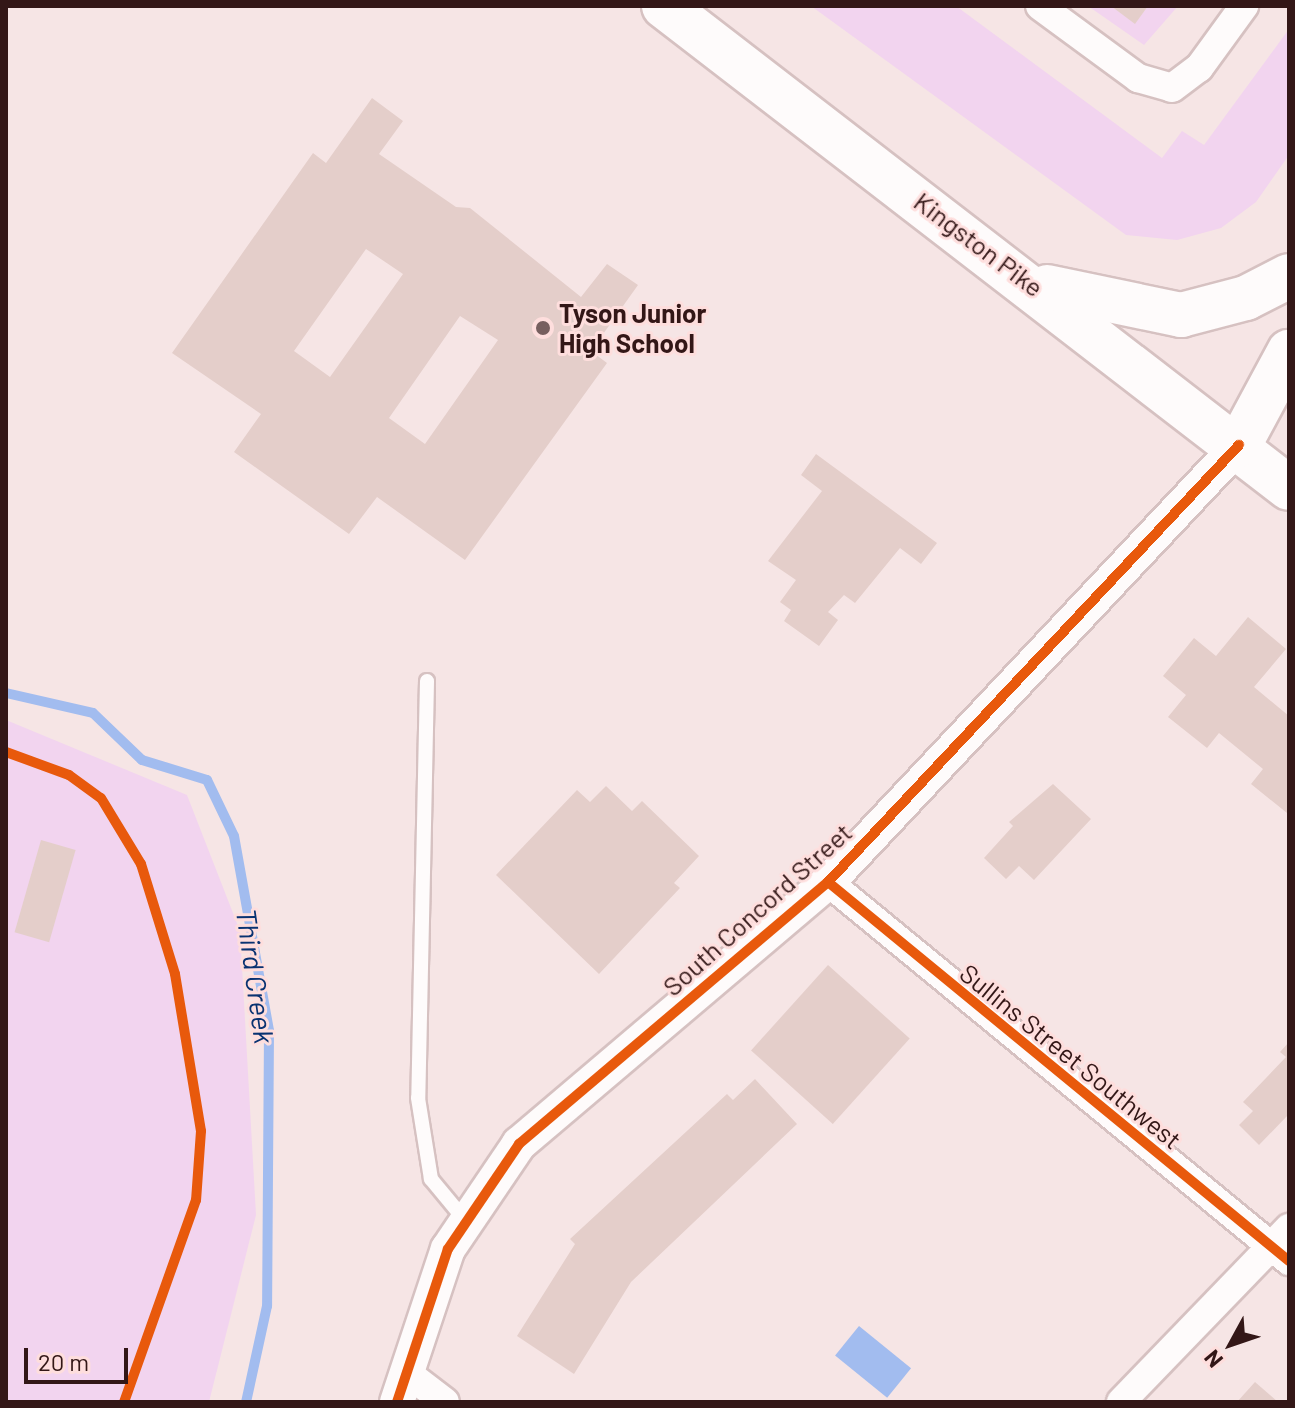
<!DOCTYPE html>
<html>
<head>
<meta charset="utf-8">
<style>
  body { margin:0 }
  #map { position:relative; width:1295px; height:1408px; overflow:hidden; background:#f6e5e5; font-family:Barlow,sans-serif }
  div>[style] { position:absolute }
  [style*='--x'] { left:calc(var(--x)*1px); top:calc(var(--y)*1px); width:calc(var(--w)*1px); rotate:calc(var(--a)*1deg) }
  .green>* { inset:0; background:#f2d4ef }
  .water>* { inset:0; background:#a2bcef; transform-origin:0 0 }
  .stream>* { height:10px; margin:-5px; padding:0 5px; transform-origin:5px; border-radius:5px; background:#a2bcef }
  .building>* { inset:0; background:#e4ceca; transform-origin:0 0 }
  .roads { filter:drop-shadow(2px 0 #d6c1c1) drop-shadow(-2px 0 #d6c1c1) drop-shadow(0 2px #d6c1c1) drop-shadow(0 -2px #d6c1c1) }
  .service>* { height:14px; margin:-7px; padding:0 7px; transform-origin:7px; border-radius:7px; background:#fefbfb }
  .minor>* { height:28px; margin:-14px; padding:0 14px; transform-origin:14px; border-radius:14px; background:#fefbfb }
  .tertiary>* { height:34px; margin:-17px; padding:0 17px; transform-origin:17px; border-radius:17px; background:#fefbfb }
  .primary>* { height:44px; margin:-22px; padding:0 22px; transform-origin:22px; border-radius:22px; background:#fefbfb }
  .cycleway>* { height:10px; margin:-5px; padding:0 5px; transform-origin:5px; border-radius:5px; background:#e8590c }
  .dots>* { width:22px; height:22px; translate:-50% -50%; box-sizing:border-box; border:4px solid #fededd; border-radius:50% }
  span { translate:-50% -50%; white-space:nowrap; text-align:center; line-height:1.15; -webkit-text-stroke:6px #fededd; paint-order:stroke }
  .street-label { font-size:26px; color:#331717 }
  .poi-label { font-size:26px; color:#331717; font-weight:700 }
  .left { translate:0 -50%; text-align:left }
  .water-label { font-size:28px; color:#093271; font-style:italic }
  .frame { position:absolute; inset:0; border:8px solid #331717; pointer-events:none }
  .north { position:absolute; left:1191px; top:1304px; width:80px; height:80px; -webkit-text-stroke:6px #fededd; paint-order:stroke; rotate:230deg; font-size:22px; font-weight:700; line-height:32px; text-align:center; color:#331717 }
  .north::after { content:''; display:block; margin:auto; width:28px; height:36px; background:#331717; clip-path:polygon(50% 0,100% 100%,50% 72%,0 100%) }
  .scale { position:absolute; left:24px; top:1348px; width:104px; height:36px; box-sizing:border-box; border:4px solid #331717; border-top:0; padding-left:10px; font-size:24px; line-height:28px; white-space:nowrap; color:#331717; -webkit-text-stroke:6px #fededd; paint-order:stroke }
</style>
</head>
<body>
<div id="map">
  <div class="green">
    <div style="clip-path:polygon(811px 6px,956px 6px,1162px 158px,1182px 131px,1204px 145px,1289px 29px,1289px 155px,1256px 202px,1221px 228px,1177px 240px,1126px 235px)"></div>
    <div style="clip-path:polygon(1088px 6px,1111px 6px,1135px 23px,1148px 6px,1178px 6px,1144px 45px)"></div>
    <div style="clip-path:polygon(6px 720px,187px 795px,240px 931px,256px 1215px,209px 1402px,6px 1402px)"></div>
  </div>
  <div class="water">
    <div style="left:859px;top:1326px;width:67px;height:38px;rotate:39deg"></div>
  </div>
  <div class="stream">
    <div style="--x:6;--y:693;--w:89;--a:12.9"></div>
    <div style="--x:93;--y:713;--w:68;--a:43.8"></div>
    <div style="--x:142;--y:760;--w:68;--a:17.1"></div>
    <div style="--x:207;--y:780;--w:62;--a:64.3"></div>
    <div style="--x:234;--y:836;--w:198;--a:79.8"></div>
    <div style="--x:269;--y:1031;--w:275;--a:90.4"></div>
    <div style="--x:267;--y:1306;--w:98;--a:102.3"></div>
  </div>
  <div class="building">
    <div style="clip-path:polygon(1111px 6px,1148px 6px,1135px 24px)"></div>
    <div style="clip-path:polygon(evenodd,372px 98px,403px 121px,379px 154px,456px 207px,470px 208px,581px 297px,607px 264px,638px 285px,591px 351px,607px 363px,465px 560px,377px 497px,349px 534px,234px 452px,261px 414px,172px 353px,313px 153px,326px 163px,372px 98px,366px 249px,403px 274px,330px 377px,294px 351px,366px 249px,372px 98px,460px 316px,498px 340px,425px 444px,389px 418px,460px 316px)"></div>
    <div style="clip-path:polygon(816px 454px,937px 543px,921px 564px,900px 548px,855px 603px,844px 595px,828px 612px,838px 620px,819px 646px,784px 621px,791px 610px,780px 602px,796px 580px,768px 561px,822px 491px,801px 475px)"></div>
    <div style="clip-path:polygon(1248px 617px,1286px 649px,1254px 687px,1289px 716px,1287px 813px,1251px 784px,1263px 769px,1219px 733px,1207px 748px,1168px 717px,1186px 695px,1163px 676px,1194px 638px,1216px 656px)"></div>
    <div style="clip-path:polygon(1053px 784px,1091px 819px,1034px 880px,1019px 866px,1006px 879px,984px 858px,1013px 826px,1009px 822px)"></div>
    <div style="clip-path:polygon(606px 786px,632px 811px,642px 801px,699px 856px,674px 883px,680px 888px,599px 974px,496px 875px,577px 790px,590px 802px)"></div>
    <div style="left:41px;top:840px;width:36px;height:96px;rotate:16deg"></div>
    <div style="left:828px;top:965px;width:110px;height:115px;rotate:42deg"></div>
    <div style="clip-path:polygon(1289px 1042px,1289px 1114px,1259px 1145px,1239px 1125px,1253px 1111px,1243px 1102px,1286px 1057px,1280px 1052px)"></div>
    <div style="clip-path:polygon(755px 1079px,797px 1124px,631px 1282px,574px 1374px,517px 1336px,575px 1244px,570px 1239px,727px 1094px,733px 1100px)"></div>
    <div style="clip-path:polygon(1255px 1382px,1278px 1402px,1237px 1402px)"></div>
  </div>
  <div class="roads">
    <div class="service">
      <div style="--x:427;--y:681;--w:417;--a:91.2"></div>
      <div style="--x:418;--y:1098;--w:82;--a:80.9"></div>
      <div style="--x:431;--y:1179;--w:53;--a:50.3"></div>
    </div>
    <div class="minor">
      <div style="--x:1040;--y:6;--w:122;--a:36.3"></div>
      <div style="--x:1138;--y:78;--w:35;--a:16"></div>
      <div style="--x:1172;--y:88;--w:34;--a:-37"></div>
      <div style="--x:1199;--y:68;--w:77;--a:-54"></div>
      <div style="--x:828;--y:882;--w:597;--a:39.42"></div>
      <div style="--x:406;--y:1372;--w:49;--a:37.6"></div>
      <div style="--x:1121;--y:1402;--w:242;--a:-46"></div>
    </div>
    <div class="tertiary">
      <div style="--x:397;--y:1402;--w:161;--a:-71.6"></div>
      <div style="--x:448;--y:1249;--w:127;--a:-55.9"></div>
      <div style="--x:519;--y:1144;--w:405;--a:-40.3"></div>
      <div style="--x:828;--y:882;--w:600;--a:-46.76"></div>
    </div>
    <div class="primary">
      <div style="--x:664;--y:6;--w:789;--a:37.64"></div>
      <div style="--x:1047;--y:287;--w:137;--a:11.8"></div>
      <div style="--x:1181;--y:315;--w:67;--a:-14.7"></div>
      <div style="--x:1246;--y:298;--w:48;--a:-27.1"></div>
      <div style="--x:1239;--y:445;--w:106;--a:-61.7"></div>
    </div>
  </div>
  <div class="cycleway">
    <div style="--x:6;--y:752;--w:67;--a:20.1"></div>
    <div style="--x:69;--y:775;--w:39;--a:36"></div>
    <div style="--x:101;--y:798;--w:77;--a:58.8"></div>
    <div style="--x:141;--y:864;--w:115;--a:72.8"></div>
    <div style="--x:175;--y:974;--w:159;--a:80.6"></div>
    <div style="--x:201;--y:1131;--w:69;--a:94.1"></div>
    <div style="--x:196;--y:1200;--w:214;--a:109.6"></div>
    <div style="--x:828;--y:882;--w:597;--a:39.42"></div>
    <div style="--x:397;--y:1402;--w:161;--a:-71.6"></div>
    <div style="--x:448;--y:1249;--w:127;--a:-55.9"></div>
    <div style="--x:519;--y:1144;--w:405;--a:-40.3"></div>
    <div style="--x:828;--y:882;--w:600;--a:-46.76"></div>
  </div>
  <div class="dots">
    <div style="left:543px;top:328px;background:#775f5f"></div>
  </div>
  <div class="street-label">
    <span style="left:979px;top:244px;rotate:37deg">Kingston Pike</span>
    <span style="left:757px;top:909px;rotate:-42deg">South Concord Street</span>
    <span style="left:1071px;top:1056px;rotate:39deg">Sullins Street Southwest</span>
  </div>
  <div class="poi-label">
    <span class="left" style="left:559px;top:328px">Tyson Junior<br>High School</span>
  </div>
  <div class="water-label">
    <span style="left:256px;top:976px;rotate:82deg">Third Creek</span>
  </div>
  <div class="frame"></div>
  <div class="north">N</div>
  <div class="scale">20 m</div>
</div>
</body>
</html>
